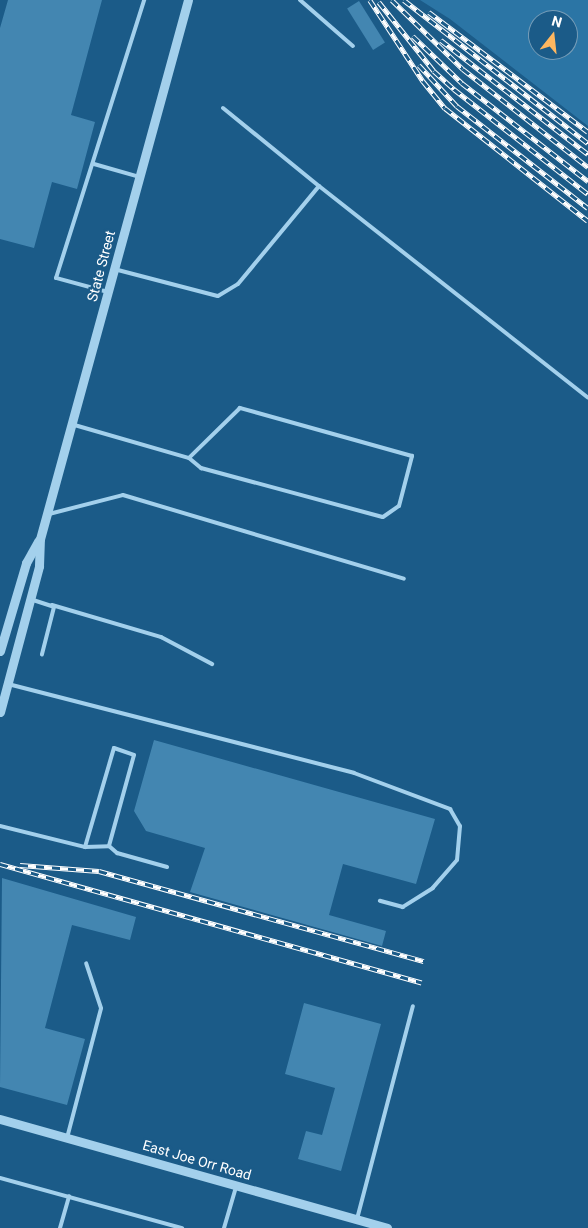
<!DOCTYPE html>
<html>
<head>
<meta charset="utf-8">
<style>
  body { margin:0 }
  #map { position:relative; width:588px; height:1228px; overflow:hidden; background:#1b5b88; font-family:Roboto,sans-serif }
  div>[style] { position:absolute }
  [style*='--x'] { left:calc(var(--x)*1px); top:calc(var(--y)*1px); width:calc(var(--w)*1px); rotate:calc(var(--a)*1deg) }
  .green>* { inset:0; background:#2b75a5 }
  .building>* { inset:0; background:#4386b1; transform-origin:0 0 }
  .service>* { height:4px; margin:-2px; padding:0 2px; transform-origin:2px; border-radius:2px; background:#a3d0ec }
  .tertiary>* { height:9px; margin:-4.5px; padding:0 4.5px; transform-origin:4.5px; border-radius:4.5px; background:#a3d0ec }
  .rail>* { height:4.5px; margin-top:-2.25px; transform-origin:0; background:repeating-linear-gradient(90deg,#1b5b88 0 8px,#fff 0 16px); box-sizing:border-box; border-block:1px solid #fff }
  span { translate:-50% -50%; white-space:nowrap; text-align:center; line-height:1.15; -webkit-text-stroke:4.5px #1b5b88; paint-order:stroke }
  .street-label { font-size:14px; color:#fff }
  .north { position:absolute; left:528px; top:10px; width:50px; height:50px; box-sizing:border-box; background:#1b5b88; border:1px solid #769db8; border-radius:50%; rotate:16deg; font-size:14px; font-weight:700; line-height:20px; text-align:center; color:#fff }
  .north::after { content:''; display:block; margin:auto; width:18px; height:22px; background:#feb760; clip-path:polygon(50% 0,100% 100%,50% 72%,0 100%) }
</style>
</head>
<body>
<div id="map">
  <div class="green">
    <div style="clip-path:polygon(evenodd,420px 0,588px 0,588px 126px,450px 19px,420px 0,538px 20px,568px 20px,568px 50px,538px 50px,538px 20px)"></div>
  </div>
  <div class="building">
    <div style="clip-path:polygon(8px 0,102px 0,71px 115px,95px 122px,77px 189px,52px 182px,34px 248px,0 239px,0 28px)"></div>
    <div style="left:359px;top:1px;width:49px;height:14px;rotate:58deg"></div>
    <div style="clip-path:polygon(154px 740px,435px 819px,416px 884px,343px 864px,329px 915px,386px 931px,382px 946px,190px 892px,205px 848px,146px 831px,134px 811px)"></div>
    <div style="clip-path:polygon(2px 878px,136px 917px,130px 940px,72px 925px,45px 1028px,85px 1039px,67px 1105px,0 1087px)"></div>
    <div style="clip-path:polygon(304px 1003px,381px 1024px,341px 1171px,298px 1159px,306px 1131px,322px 1135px,335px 1088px,285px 1074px)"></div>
  </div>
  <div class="service">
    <div style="--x:300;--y:0;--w:70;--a:41"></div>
    <div style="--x:223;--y:108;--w:124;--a:39.1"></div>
    <div style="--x:94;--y:164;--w:48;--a:15.8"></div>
    <div style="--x:114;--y:269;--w:107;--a:14.6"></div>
    <div style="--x:218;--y:296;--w:23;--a:-31"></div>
    <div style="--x:238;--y:284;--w:127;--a:-50.4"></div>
    <div style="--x:319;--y:186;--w:342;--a:38.2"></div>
    <div style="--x:108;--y:292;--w:54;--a:-164.9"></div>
    <div style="--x:56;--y:278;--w:292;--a:-72.4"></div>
    <div style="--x:71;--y:424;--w:123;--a:16.1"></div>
    <div style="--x:189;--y:458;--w:16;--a:40"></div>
    <div style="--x:201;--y:468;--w:188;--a:15.1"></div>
    <div style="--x:383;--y:517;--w:19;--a:-35"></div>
    <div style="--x:399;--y:506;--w:52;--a:-75.4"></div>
    <div style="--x:412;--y:456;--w:179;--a:-164.4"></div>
    <div style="--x:240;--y:408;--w:71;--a:135.6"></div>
    <div style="--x:49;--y:514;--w:76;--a:-14.4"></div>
    <div style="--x:123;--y:495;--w:293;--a:16.6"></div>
    <div style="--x:30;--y:599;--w:25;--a:18"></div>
    <div style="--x:54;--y:607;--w:49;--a:104.3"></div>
    <div style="--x:52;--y:605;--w:114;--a:16.4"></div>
    <div style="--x:161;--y:637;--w:58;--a:27.9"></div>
    <div style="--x:8;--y:684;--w:357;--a:14.4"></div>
    <div style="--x:354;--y:773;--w:103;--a:20.6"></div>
    <div style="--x:450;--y:809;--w:20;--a:60"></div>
    <div style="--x:460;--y:826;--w:34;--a:95"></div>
    <div style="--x:457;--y:860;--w:37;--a:131"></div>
    <div style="--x:433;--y:888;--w:36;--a:148"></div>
    <div style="--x:403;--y:907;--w:24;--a:-165"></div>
    <div style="--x:0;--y:826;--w:88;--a:13.9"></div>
    <div style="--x:85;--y:847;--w:103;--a:-73.7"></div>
    <div style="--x:114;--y:748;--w:21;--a:19"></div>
    <div style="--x:134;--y:755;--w:94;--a:105.4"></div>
    <div style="--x:109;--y:846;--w:11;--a:41"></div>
    <div style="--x:117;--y:853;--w:52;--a:15.6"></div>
    <div style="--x:85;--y:847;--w:24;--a:-2"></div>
    <div style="--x:67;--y:1138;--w:134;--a:-75.3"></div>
    <div style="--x:101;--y:1008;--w:47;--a:-108.4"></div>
    <div style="--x:0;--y:1178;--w:189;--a:15.4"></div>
    <div style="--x:357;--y:1219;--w:220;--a:-75.3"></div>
    <div style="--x:60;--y:1228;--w:33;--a:-74"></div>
    <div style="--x:224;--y:1228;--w:43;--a:-73.7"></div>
  </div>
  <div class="tertiary">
    <div style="--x:0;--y:651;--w:92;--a:-73.5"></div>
    <div style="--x:26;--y:563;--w:25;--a:-61"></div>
    <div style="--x:0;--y:712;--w:151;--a:-75"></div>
    <div style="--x:39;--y:566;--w:27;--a:-88"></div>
    <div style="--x:40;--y:539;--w:559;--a:-74.65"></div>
    <div style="--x:0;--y:1119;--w:402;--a:15.7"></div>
  </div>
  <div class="rail">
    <div style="--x:370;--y:0;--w:97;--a:56.8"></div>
    <div style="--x:423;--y:81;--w:35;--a:51"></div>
    <div style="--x:445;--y:108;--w:182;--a:38.3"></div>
    <div style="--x:392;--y:0;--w:99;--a:44.2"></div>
    <div style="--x:463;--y:69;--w:159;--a:38.1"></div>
    <div style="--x:404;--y:0;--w:233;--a:37.9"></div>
    <div style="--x:379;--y:2;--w:88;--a:51.4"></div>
    <div style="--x:434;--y:71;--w:27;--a:42"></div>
    <div style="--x:454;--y:89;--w:170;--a:38.1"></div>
    <div style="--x:429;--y:12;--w:199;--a:37"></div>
    <div style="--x:413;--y:36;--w:68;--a:43.8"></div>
    <div style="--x:462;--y:83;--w:160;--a:37.9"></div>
    <div style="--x:441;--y:40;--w:186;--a:37.8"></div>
    <div style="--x:419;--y:65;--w:56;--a:47.2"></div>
    <div style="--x:457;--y:106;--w:166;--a:37.9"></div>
    <div style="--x:0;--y:864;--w:438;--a:15.7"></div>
    <div style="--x:20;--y:865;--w:79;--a:4.3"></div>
    <div style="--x:99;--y:871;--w:337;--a:15.5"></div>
  </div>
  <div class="street-label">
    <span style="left:101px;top:266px;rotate:-75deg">State Street</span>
    <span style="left:197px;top:1160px;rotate:16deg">East Joe Orr Road</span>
  </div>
  <div class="north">N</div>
</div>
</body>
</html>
